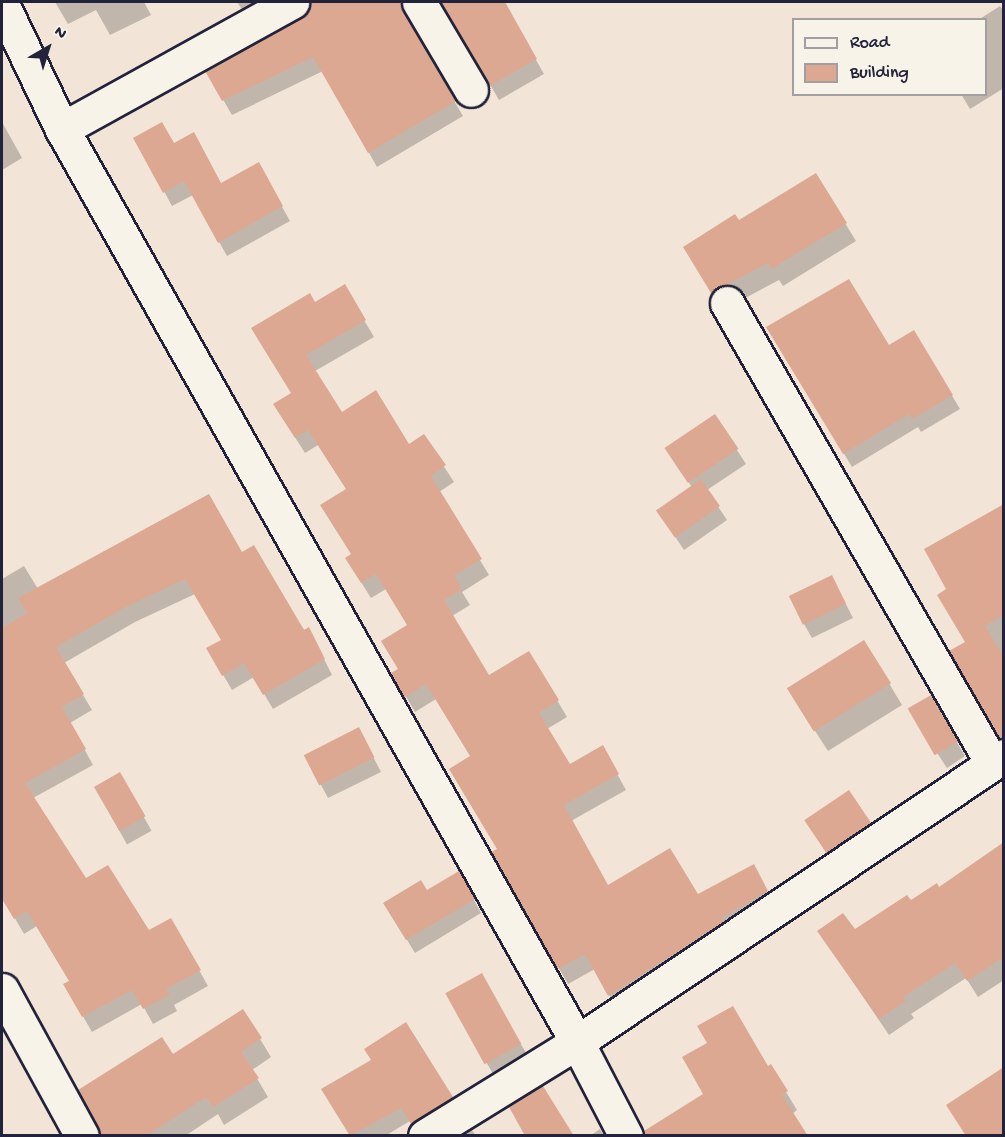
<!DOCTYPE html>
<html>
<head>
<meta charset="utf-8">
<style>
  body { margin:0 }
  #map { position:relative; width:1005px; height:1137px; overflow:hidden; background:#f2e4d7; font-family:"Gochi Hand",sans-serif }
  div>[style] { position:absolute }
  [style*='--x'] { left:calc(var(--x)*1px); top:calc(var(--y)*1px); width:calc(var(--w)*1px); rotate:calc(var(--a)*1deg) }
  .shadow>* { inset:0; background:#0003; transform-origin:0 0 }
  .building>* { inset:0; background:#dda892; transform-origin:0 0 }
  .roads { filter:drop-shadow(2px 0 #22223b) drop-shadow(-2px 0 #22223b) drop-shadow(0 2px #22223b) drop-shadow(0 -2px #22223b) }
  .minor>* { height:33px; margin:-16.5px; padding:0 16.5px; transform-origin:16.5px; border-radius:16.5px; background:#f7f3e8 }
  span { translate:-50% -50%; white-space:nowrap; text-align:center; line-height:1.15; -webkit-text-stroke:5px #f7f3e8; paint-order:stroke }
  .frame { position:absolute; inset:0; border:3px solid #22223b; pointer-events:none }
  .legend { position:absolute; left:792px; top:18px; width:195px; height:78px; box-sizing:border-box; background:#f7f3e8; border:2px solid #a29fa3; margin:0; padding:8px 10px; list-style:none; font-size:18px; color:#22223b }
  .legend li { display:flex; align-items:center; gap:12px; height:30px }
  .legend b { width:30px; border:2px solid #a29fa3 }
  .north { position:absolute; left:18px; top:18px; width:60px; height:60px; -webkit-text-stroke:4px #f7f3e8; paint-order:stroke; rotate:39deg; font-size:16px; font-weight:700; line-height:24px; text-align:center; color:#22223b }
  .north::after { content:''; display:block; margin:auto; width:21px; height:27px; background:#22223b; clip-path:polygon(50% 0,100% 100%,50% 72%,0 100%) }
</style>
</head>
<body>
<div id="map">
  <div class="shadow">
    <div style="clip-path:polygon(55px 2px,144px 2px,151px 15px,110px 35px,96px 10px,68px 24px)"></div>
    <div style="clip-path:polygon(237px 2px,293px 2px,251px 23px)"></div>
    <div style="clip-path:polygon(308px 2px,421px 2px,411px 7px,410px 27px,463px 116px,377px 167px,323px 71px,232px 115px,207px 72px,302px 20px,310px 12px)"></div>
    <div style="clip-path:polygon(435px 2px,503px 2px,544px 74px,499px 100px,445px 7px)"></div>
    <div style="clip-path:polygon(1000px 6px,1004px 12px,1004px 88px,970px 109px,961px 94px,986px 94px,986px 20px,978px 20px)"></div>
    <div style="clip-path:polygon(2px 122px,22px 158px,2px 170px)"></div>
    <div style="clip-path:polygon(135px 138px,174px 145px,221px 185px,258px 164px,290px 221px,227px 256px,193px 195px,172px 206px)"></div>
    <div style="clip-path:polygon(739px 222px,845px 223px,856px 241px,783px 286px,779px 280px,723px 310px,695px 265px)"></div>
    <div style="clip-path:polygon(344px 286px,374px 337px,315px 371px,342px 414px,409px 446px,424px 436px,454px 482px,439px 492px,489px 575px,462px 592px,470px 605px,452px 616px,489px 677px,529px 653px,567px 717px,547px 729px,569px 766px,602px 747px,626px 790px,571px 821px,608px 887px,697px 896px,753px 866px,776px 908px,618px 1011px,595px 969px,568px 984px,493px 853px,499px 849px,472px 757px,436px 699px,415px 712px,393px 674px,400px 670px,408px 625px,386px 589px,371px 598px,356px 574px,347px 490px,318px 445px,305px 453px,284px 420px,315px 304px)"></div>
    <div style="clip-path:polygon(768px 327px,888px 347px,914px 332px,960px 409px,921px 432px,918px 427px,852px 467px)"></div>
    <div style="clip-path:polygon(715px 416px,746px 464px,707px 490px,727px 520px,684px 550px,658px 511px,692px 487px,675px 463px)"></div>
    <div style="clip-path:polygon(1004px 505px,1004px 742px,951px 652px,967px 643px,948px 590px)"></div>
    <div style="clip-path:polygon(241px 554px,317px 645px,332px 675px,273px 709px,254px 677px,232px 690px,208px 649px,223px 641px,195px 594px,135px 622px,64px 663px,92px 710px,70px 723px,93px 765px,33px 798px,86px 880px,148px 932px,171px 920px,208px 986px,174px 1005px,177px 1011px,153px 1024px,142px 1004px,92px 1032px,65px 985px,71px 981px,37px 926px,24px 934px,2px 896px,2px 579px,24px 566px,38px 589px)"></div>
    <div style="clip-path:polygon(832px 577px,853px 618px,812px 638px,804px 624px)"></div>
    <div style="clip-path:polygon(864px 642px,902px 705px,828px 751px,801px 709px)"></div>
    <div style="clip-path:polygon(930px 697px,965px 756px,947px 768px,918px 724px)"></div>
    <div style="clip-path:polygon(366px 743px,381px 772px,328px 798px,305px 755px)"></div>
    <div style="left:120px;top:774px;width:65px;height:28px;rotate:61deg"></div>
    <div style="clip-path:polygon(806px 821px,870px 823px,878px 837px,835px 866px)"></div>
    <div style="clip-path:polygon(1004px 844px,1004px 980px,978px 997px,966px 978px,911px 1014px,914px 1018px,889px 1035px,819px 932px,855px 931px,939px 889px)"></div>
    <div style="clip-path:polygon(459px 873px,481px 913px,415px 953px,385px 904px,427px 892px)"></div>
    <div style="left:481px;top:975px;width:95px;height:39px;rotate:60deg"></div>
    <div style="clip-path:polygon(260px 1039px,271px 1057px,252px 1070px,268px 1097px,224px 1125px,218px 1114px,185px 1136px,104px 1136px,172px 1056px)"></div>
    <div style="clip-path:polygon(770px 1066px,797px 1110px,792px 1114px,806px 1136px,645px 1136px)"></div>
    <div style="clip-path:polygon(324px 1090px,452px 1097px,460px 1111px,419px 1136px,410px 1121px,385px 1136px,351px 1136px)"></div>
    <div style="clip-path:polygon(600px 1129px,604px 1136px,590px 1136px)"></div>
    <div style="clip-path:polygon(472px 1130px,476px 1136px,464px 1136px)"></div>
  </div>
  <div class="building">
    <div style="clip-path:polygon(311px 2px,400px 2px,456px 101px,368px 153px,313px 57px,222px 101px,205px 71px,301px 18px)"></div>
    <div style="clip-path:polygon(440px 2px,505px 2px,537px 59px,489px 86px)"></div>
    <div style="clip-path:polygon(162px 122px,174px 143px,194px 132px,221px 183px,259px 162px,283px 206px,218px 243px,184px 181px,163px 193px,133px 138px)"></div>
    <div style="clip-path:polygon(816px 173px,847px 223px,771px 269px,768px 263px,711px 293px,683px 247px,735px 214px,739px 220px)"></div>
    <div style="clip-path:polygon(849px 279px,889px 345px,914px 330px,953px 395px,912px 419px,909px 414px,843px 454px,766px 327px)"></div>
    <div style="clip-path:polygon(345px 284px,366px 320px,306px 355px,342px 412px,376px 390px,409px 444px,424px 434px,446px 465px,431px 476px,482px 559px,454px 575px,462px 589px,444px 600px,489px 675px,529px 651px,559px 700px,539px 713px,570px 764px,603px 745px,619px 774px,564px 805px,608px 885px,670px 848px,698px 894px,754px 864px,768px 891px,721px 918px,723px 922px,608px 996px,585px 954px,558px 969px,491px 852px,497px 849px,449px 769px,470px 756px,426px 684px,404px 698px,391px 673px,398px 669px,381px 641px,407px 625px,376px 574px,361px 583px,345px 558px,351px 554px,320px 505px,346px 489px,308px 430px,295px 438px,273px 404px,291px 393px,251px 328px,310px 293px,315px 302px)"></div>
    <div style="left:715px;top:414px;width:42px;height:61px;rotate:56deg"></div>
    <div style="left:701px;top:479px;width:33px;height:55px;rotate:55deg"></div>
    <div style="clip-path:polygon(209px 494px,242px 552px,254px 545px,304px 630px,309px 627px,325px 659px,263px 695px,244px 663px,222px 676px,206px 648px,221px 640px,185px 579px,126px 607px,56px 647px,84px 694px,62px 707px,86px 749px,25px 783px,86px 878px,108px 865px,149px 930px,171px 918px,201px 970px,166px 989px,170px 995px,143px 1009px,132px 990px,82px 1017px,63px 984px,69px 981px,27px 911px,14px 919px,2px 899px,2px 628px,27px 613px,18px 598px)"></div>
    <div style="clip-path:polygon(1004px 504px,1004px 615px,985px 626px,1004px 657px,1004px 737px,999px 738px,949px 651px,965px 642px,937px 595px,946px 589px,924px 549px)"></div>
    <div style="left:832px;top:575px;width:32px;height:48px;rotate:64deg"></div>
    <div style="left:864px;top:640px;width:51px;height:91px;rotate:58deg"></div>
    <div style="left:931px;top:695px;width:54px;height:27px;rotate:60deg"></div>
    <div style="left:359px;top:727px;width:34px;height:62px;rotate:63deg"></div>
    <div style="left:120px;top:772px;width:51px;height:30px;rotate:60deg"></div>
    <div style="left:849px;top:790px;width:40px;height:54px;rotate:56deg"></div>
    <div style="clip-path:polygon(1004px 842px,1004px 957px,967px 981px,955px 963px,903px 997px,906px 1001px,879px 1019px,817px 931px,843px 913px,855px 929px,907px 895px,911px 900px,937px 883px,939px 887px)"></div>
    <div style="clip-path:polygon(459px 871px,475px 899px,406px 940px,383px 903px,421px 880px,427px 890px)"></div>
    <div style="left:482px;top:973px;width:81px;height:42px;rotate:61deg"></div>
    <div style="clip-path:polygon(733px 1006px,768px 1066px,771px 1064px,788px 1091px,782px 1095px,808px 1136px,645px 1136px,644px 1131px,703px 1094px,682px 1057px,707px 1043px,697px 1026px)"></div>
    <div style="clip-path:polygon(243px 1009px,262px 1038px,241px 1052px,259px 1078px,213px 1107px,206px 1097px,146px 1136px,101px 1136px,78px 1090px,162px 1037px,173px 1054px)"></div>
    <div style="clip-path:polygon(406px 1022px,453px 1097px,411px 1124px,401px 1108px,350px 1136px,321px 1089px,371px 1060px,364px 1049px)"></div>
    <div style="clip-path:polygon(1004px 1067px,1004px 1136px,966px 1136px,946px 1105px)"></div>
    <div style="clip-path:polygon(543px 1086px,574px 1136px,525px 1136px,509px 1107px)"></div>
  </div>
  <div class="roads">
    <div class="minor">
      <div style="--x:419;--y:2;--w:102;--a:59.4"></div>
      <div style="--x:2;--y:4;--w:139;--a:64.4"></div>
      <div style="--x:62;--y:129;--w:1048;--a:60.57"></div>
      <div style="--x:577;--y:1042;--w:106;--a:62.5"></div>
      <div style="--x:62;--y:129;--w:263;--a:-28.9"></div>
      <div style="--x:727;--y:303;--w:531;--a:60.05"></div>
      <div style="--x:2;--y:990;--w:166;--a:61.3"></div>
      <div style="--x:425;--y:1136;--w:179;--a:-31.7"></div>
      <div style="--x:577;--y:1042;--w:514;--a:-33.81"></div>
    </div>
  </div>
  <div class="frame"></div>
  <ul class="legend">
  <li><b style="height:8px;background:#f7f3e8"></b>Road</li>
  <li><b style="height:16px;background:#dda892"></b>Building</li>
  </ul>
  <div class="north">N</div>
</div>
</body>
</html>
